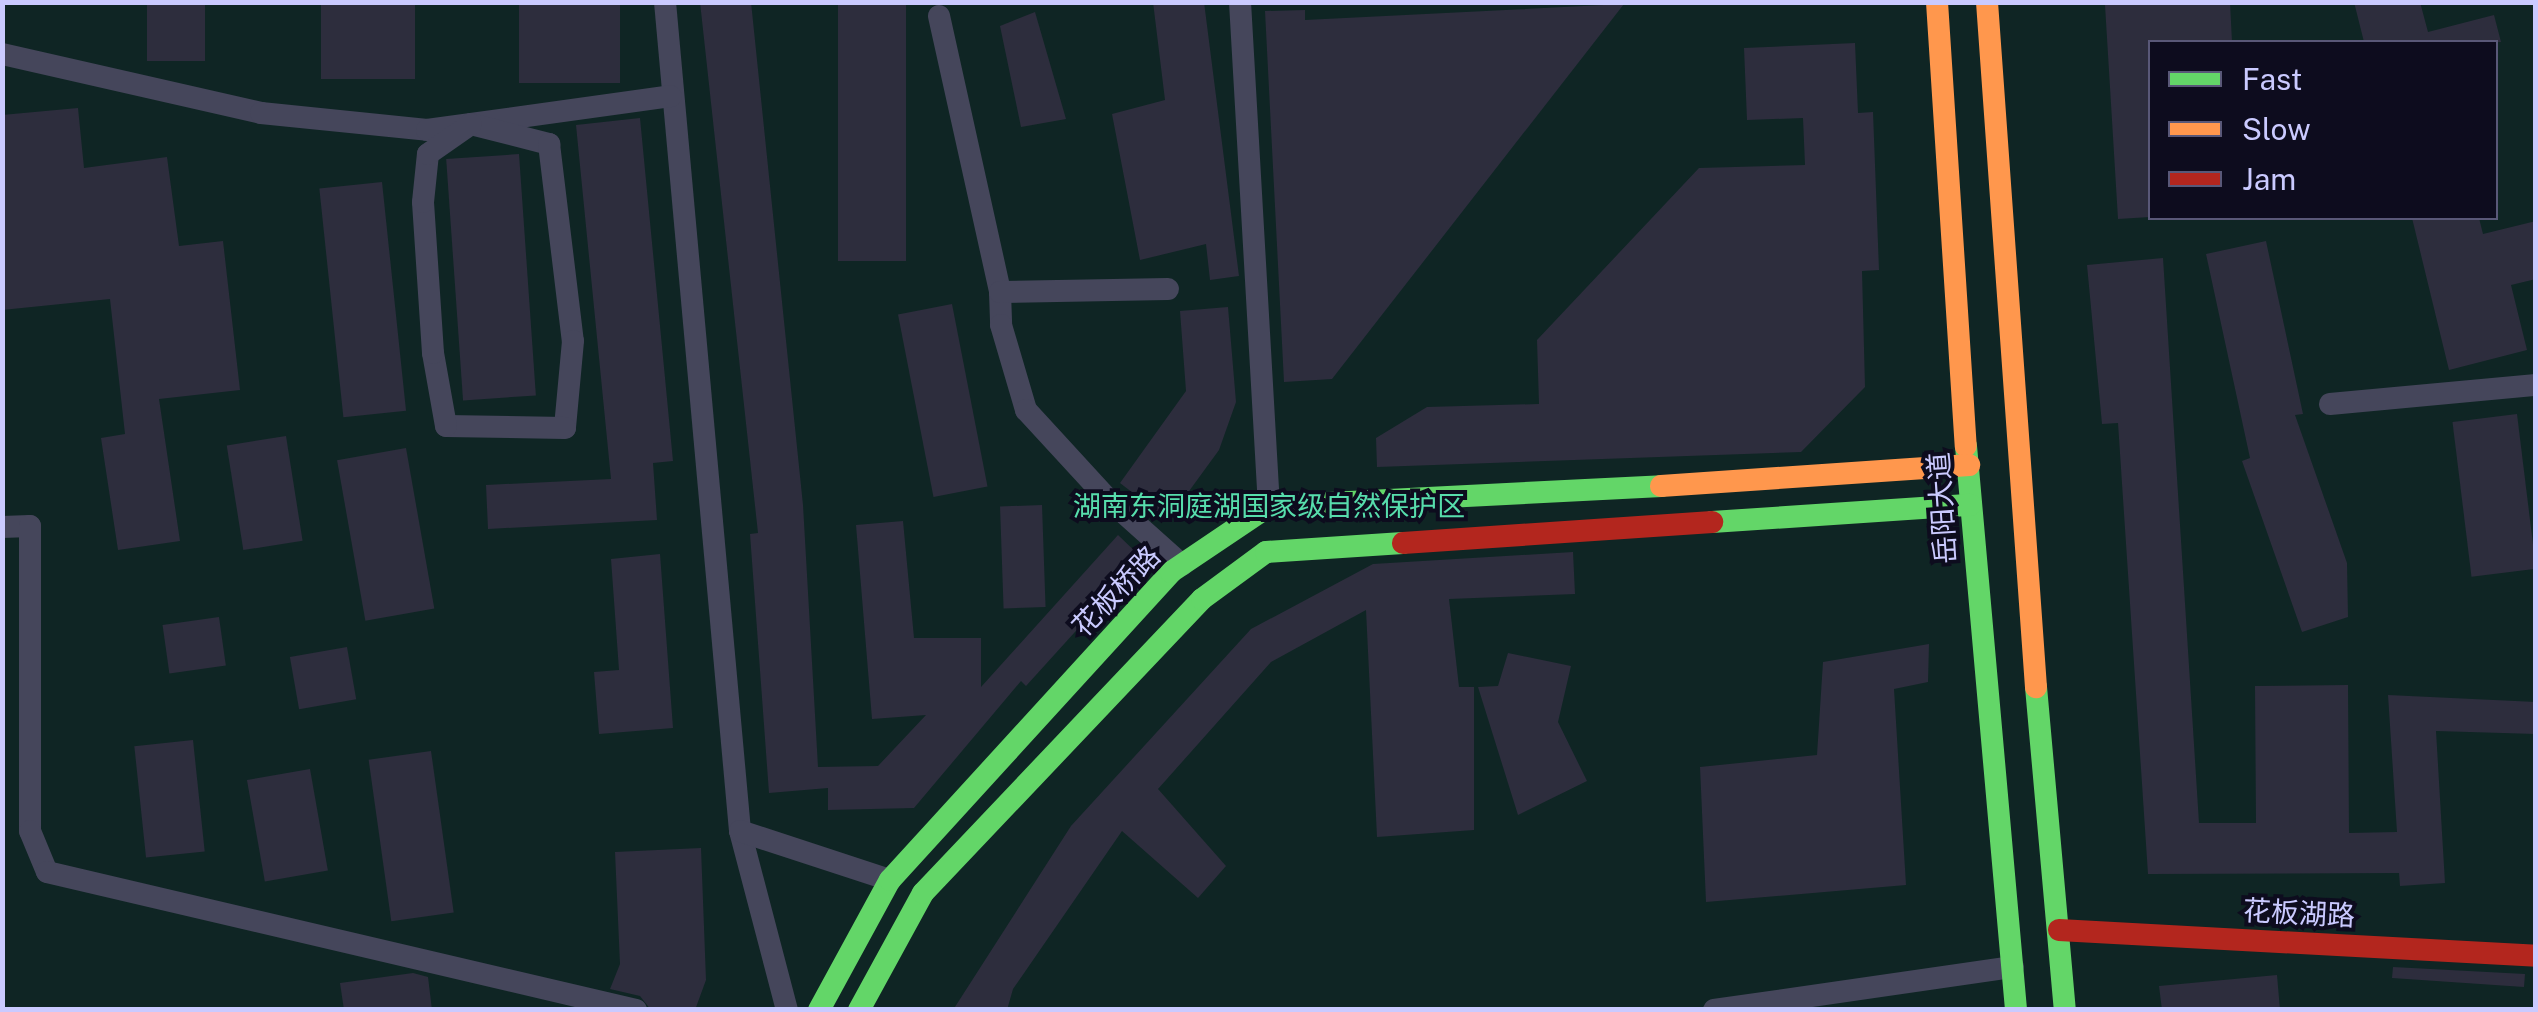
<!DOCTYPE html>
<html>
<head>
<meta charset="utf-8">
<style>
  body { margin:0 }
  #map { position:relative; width:2538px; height:1012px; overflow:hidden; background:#10101a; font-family:"Public Sans","Noto Sans SC",sans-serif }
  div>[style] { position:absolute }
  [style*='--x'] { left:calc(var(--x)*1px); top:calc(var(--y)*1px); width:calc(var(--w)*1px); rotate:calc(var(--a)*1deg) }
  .green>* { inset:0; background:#0f2524 }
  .building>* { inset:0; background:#2d2d3d; transform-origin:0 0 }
  .street>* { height:22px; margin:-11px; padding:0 11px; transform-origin:11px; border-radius:11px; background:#45465b }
  .fast>* { height:22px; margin:-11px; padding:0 11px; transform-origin:11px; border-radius:11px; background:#63d668 }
  .slow>* { height:22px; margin:-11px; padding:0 11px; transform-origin:11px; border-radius:11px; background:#ff974d }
  .jam>* { height:22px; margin:-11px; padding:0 11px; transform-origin:11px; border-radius:11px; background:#b3261e }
  span { translate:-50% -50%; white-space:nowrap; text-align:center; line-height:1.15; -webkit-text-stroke:8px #0d0c1e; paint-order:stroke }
  .park-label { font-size:28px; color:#57ddac }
  .street-label { font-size:28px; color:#cacaff }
  .frame { position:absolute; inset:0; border:5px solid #cacaff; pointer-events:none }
  .legend { position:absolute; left:2148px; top:40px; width:350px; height:180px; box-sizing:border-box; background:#0d0c1e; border:2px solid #595878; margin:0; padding:12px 18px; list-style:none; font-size:30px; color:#cacaff }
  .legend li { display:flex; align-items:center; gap:20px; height:50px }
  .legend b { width:50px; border:2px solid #595878 }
</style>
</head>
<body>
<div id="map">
  <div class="green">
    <div style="clip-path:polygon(evenodd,2px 3px,2535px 3px,2535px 1009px,3px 1009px,2px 3px,2150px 42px,2496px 42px,2496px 218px,2150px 218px,2150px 42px)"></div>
  </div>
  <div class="building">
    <div style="left:147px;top:2px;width:58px;height:59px"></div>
    <div style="left:321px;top:2px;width:94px;height:77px"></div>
    <div style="left:519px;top:2px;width:101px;height:81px"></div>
    <div style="clip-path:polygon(700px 2px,751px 2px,803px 505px,818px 767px,878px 766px,926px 715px,872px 719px,856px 525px,903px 521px,914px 638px,981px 638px,981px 687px,1118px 535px,1142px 558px,1026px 686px,1021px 681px,914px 808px,828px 810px,828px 788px,769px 793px,750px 534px,758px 533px)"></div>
    <div style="left:838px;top:2px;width:68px;height:259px"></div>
    <div style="clip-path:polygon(1153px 2px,1204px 2px,1239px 276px,1210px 280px,1206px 244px,1140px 260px,1112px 114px,1165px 100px)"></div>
    <div style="clip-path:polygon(2230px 2px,2232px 42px,2150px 42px,2150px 217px,2118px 219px,2105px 5px)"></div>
    <div style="clip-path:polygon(2354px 2px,2420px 2px,2428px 32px,2494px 15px,2501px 42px,2364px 42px)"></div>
    <div style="clip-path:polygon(1624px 4px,1332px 379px,1284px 382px,1265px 11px,1305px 10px,1305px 20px)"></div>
    <div style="clip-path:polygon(1035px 12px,1066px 119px,1021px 127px,1000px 26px)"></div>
    <div style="clip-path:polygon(1855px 43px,1858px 113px,1873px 112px,1879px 270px,1862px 271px,1865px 387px,1801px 452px,1377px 467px,1376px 438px,1427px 407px,1539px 404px,1537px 340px,1699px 168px,1805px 165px,1803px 118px,1747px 120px,1744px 48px)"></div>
    <div style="clip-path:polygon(78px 108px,84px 168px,167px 157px,179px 246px,223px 241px,240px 390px,159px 399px,180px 541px,118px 550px,101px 438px,125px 434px,110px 299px,2px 310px,2px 115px)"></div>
    <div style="clip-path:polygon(640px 118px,673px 461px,653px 463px,657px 520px,488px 529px,486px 485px,611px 479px,576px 125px)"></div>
    <div style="left:519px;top:154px;width:242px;height:73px;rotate:86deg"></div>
    <div style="left:382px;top:182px;width:230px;height:63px;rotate:84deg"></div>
    <div style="clip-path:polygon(2412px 218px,2479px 218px,2483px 234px,2536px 221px,2536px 279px,2511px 285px,2527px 350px,2449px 370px)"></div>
    <div style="clip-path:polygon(2266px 241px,2303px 414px,2295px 415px,2347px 563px,2348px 617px,2302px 632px,2242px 461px,2250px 458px,2206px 254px)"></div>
    <div style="clip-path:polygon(2163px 258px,2199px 823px,2256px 823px,2255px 686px,2348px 685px,2349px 833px,2397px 832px,2388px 695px,2536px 702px,2536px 734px,2436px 731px,2445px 883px,2400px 886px,2399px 873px,2148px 874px,2118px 423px,2102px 424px,2087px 265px)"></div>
    <div style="left:952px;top:304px;width:186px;height:55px;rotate:79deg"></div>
    <div style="clip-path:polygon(1228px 307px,1236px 402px,1219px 450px,1168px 520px,1120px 483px,1186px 391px,1180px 311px)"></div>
    <div style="left:2517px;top:414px;width:156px;height:65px;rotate:83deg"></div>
    <div style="left:286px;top:436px;width:106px;height:60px;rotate:81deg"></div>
    <div style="left:406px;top:448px;width:163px;height:70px;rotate:80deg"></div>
    <div style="left:1042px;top:505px;width:102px;height:42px;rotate:88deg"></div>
    <div style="clip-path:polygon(1573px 552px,1575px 594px,1449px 599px,1459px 687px,1474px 687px,1474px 830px,1377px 837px,1366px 610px,1271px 662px,1158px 789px,1226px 866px,1198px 898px,1122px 831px,1013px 989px,1007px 1010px,953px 1010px,1071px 826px,1251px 629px,1373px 564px)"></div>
    <div style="clip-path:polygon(660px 554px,673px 728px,599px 734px,594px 672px,619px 670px,611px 559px)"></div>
    <div style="left:219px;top:617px;width:49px;height:57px;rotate:82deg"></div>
    <div style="clip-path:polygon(1929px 644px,1928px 682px,1894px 689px,1906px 885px,1706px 902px,1700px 767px,1817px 755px,1823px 662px)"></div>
    <div style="left:347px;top:647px;width:53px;height:58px;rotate:80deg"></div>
    <div style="clip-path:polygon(1508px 653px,1571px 666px,1558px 722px,1587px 781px,1518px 815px,1478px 687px,1498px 686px)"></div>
    <div style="left:193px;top:740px;width:112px;height:59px;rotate:84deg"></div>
    <div style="left:431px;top:751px;width:163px;height:63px;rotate:82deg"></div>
    <div style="left:310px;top:769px;width:103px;height:64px;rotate:80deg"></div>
    <div style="clip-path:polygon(701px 848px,706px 980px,695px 1010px,651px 1010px,640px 996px,610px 989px,620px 964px,615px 852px)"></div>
    <div style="clip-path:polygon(2393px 967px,2525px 974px,2524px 987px,2392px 978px)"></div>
    <div style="clip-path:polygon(413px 973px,428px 977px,432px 1010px,344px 1010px,340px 983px)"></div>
    <div style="clip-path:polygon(2277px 975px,2280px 1010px,2162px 1010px,2159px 986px)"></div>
  </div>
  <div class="street">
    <div style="--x:665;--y:2;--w:832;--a:84.83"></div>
    <div style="--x:740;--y:831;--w:185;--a:75.3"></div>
    <div style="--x:1240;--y:2;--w:505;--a:86.71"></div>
    <div style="--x:939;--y:16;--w:283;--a:77.5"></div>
    <div style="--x:1000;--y:292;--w:33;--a:88"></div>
    <div style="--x:1001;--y:325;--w:89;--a:73.6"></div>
    <div style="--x:1026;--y:410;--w:118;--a:47.4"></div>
    <div style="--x:1106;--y:497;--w:102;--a:41.8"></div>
    <div style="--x:2;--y:54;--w:266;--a:12.8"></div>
    <div style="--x:261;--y:113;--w:167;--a:5.8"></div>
    <div style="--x:427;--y:130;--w:246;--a:-7.9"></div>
    <div style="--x:471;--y:124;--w:81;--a:14.4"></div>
    <div style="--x:549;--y:144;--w:198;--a:83.1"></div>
    <div style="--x:573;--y:341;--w:87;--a:95.3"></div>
    <div style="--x:565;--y:428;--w:119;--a:-179"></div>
    <div style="--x:446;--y:426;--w:74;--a:-100.1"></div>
    <div style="--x:433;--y:353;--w:151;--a:-93.8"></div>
    <div style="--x:423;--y:202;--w:48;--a:-84.1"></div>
    <div style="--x:428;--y:154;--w:52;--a:-34.9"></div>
    <div style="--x:1000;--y:292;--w:168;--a:-1"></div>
    <div style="--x:2330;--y:404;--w:207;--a:-5.3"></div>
    <div style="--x:2;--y:527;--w:28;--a:-2"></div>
    <div style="--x:30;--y:526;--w:305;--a:90"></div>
    <div style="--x:30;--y:831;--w:44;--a:67.5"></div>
    <div style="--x:47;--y:872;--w:605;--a:13.19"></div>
    <div style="--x:740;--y:831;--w:158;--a:18.1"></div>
    <div style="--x:1714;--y:1010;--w:302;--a:-8.2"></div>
  </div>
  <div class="fast">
    <div style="--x:1966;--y:446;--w:566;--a:84.93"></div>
    <div style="--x:1712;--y:522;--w:259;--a:-3.8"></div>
    <div style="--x:2036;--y:687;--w:324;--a:84.9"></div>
    <div style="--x:819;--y:1010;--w:148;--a:-61.4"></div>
    <div style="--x:890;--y:880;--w:417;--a:-47.6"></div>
    <div style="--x:1171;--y:572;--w:118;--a:-34"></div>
    <div style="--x:1269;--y:506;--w:393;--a:-2.9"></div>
    <div style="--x:859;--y:1010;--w:133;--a:-61.3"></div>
    <div style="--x:923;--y:893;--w:405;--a:-46.5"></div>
    <div style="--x:1202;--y:599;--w:79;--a:-36.3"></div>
    <div style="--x:1266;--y:552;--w:137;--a:-3.8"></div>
  </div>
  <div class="slow">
    <div style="--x:1937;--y:2;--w:445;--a:86.3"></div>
    <div style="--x:1987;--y:2;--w:687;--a:85.91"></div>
    <div style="--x:1661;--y:486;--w:309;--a:-3.9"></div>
  </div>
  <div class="jam">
    <div style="--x:1403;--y:543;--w:310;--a:-3.9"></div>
    <div style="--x:2059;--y:930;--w:478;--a:3.1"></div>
  </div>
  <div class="park-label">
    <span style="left:1269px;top:506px">湖南东洞庭湖国家级自然保护区</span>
  </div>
  <div class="street-label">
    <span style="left:1942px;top:508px;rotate:-94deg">岳阳大道</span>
    <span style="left:1116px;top:591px;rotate:-46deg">花板桥路</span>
    <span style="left:2299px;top:913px;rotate:3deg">花板湖路</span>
  </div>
  <div class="frame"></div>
  <ul class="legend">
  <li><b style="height:12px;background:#63d668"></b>Fast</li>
  <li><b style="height:12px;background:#ff974d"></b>Slow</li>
  <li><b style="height:12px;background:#b3261e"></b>Jam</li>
  </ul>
</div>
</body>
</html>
